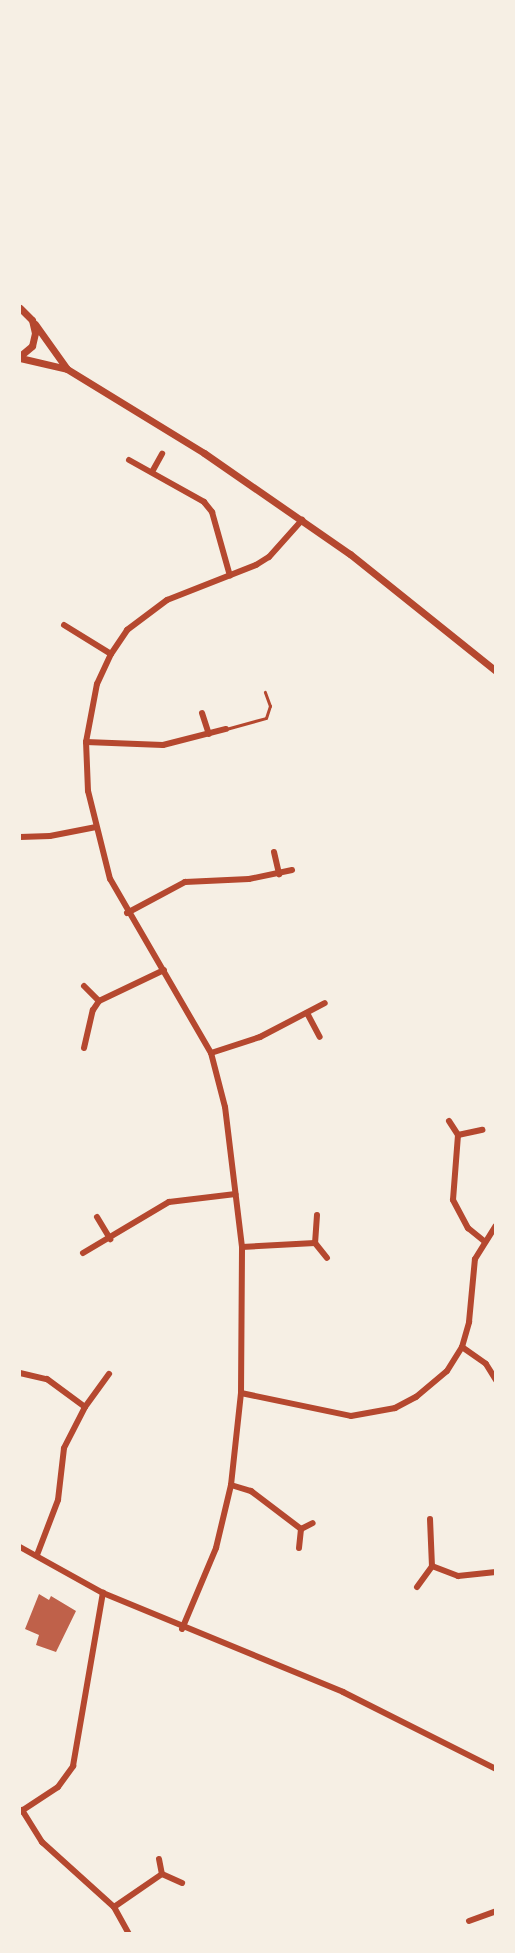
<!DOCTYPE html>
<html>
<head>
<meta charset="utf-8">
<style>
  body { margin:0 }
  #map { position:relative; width:515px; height:1953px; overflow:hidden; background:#f6efe4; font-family:"Fira Sans",sans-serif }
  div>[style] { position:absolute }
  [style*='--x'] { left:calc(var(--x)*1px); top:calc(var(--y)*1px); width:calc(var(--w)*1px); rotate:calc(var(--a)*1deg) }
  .building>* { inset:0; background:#bf614a }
  .service>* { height:3px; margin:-1.5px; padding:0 1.5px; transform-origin:1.5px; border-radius:1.5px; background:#b5482f }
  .minor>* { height:6px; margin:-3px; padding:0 3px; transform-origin:3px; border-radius:3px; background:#b5482f }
  .tertiary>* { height:7px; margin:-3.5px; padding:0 3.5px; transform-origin:3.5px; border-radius:3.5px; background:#b5482f }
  span { translate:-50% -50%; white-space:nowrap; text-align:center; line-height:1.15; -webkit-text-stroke:4.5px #f6efe4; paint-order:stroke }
  .frame { position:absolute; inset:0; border:21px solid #f6efe4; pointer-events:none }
</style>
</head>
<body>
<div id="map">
  <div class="building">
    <div style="clip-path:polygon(39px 1594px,49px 1600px,51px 1596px,76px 1611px,56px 1652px,36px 1645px,39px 1635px,25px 1629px)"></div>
  </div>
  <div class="service">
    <div style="--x:226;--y:729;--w:41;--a:-15.4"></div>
    <div style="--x:266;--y:718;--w:13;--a:-72"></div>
    <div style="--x:270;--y:706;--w:15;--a:-110"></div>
  </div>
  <div class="minor">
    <div style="--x:129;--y:460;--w:86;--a:29.2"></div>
    <div style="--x:204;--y:502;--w:13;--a:51"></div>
    <div style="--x:212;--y:512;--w:66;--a:74.3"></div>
    <div style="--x:152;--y:472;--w:21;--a:-61"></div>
    <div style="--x:64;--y:625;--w:55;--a:31.7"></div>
    <div style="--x:202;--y:713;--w:22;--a:72"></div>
    <div style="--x:86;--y:742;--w:77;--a:2.2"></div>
    <div style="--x:163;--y:745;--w:65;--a:-14.3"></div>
    <div style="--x:20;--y:837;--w:30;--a:-2"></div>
    <div style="--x:50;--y:836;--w:47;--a:-11.1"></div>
    <div style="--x:274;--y:852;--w:23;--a:77"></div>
    <div style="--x:127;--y:913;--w:66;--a:-28.1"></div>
    <div style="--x:185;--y:882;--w:64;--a:-2.7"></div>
    <div style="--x:249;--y:879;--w:44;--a:-11.8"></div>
    <div style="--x:84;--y:986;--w:21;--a:45"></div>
    <div style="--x:307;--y:1013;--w:27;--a:62"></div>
    <div style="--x:84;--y:1048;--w:39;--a:-77"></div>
    <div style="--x:93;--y:1010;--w:11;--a:-56"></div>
    <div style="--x:99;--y:1001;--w:72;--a:-25.5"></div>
    <div style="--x:211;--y:1053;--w:52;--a:-18.1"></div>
    <div style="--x:260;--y:1037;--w:73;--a:-27.6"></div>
    <div style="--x:449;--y:1121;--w:17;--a:57"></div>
    <div style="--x:458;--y:1135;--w:65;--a:94.4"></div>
    <div style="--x:453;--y:1200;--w:32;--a:62"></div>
    <div style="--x:468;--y:1228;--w:21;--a:39"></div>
    <div style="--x:458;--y:1135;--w:25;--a:-12"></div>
    <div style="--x:317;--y:1215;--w:28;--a:94"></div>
    <div style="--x:315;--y:1243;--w:19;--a:51"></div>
    <div style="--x:97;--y:1217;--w:26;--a:59"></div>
    <div style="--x:242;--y:1247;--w:73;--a:-3.1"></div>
    <div style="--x:83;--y:1253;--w:100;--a:-30.7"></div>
    <div style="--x:169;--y:1202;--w:67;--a:-6.8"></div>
    <div style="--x:462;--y:1347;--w:29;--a:35"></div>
    <div style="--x:486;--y:1364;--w:19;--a:58"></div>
    <div style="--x:20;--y:1373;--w:28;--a:13"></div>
    <div style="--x:47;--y:1379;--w:47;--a:36.4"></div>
    <div style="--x:241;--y:1393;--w:112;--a:11.8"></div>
    <div style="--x:351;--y:1416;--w:45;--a:-10.3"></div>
    <div style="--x:395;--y:1408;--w:24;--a:-28"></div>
    <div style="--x:416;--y:1397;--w:40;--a:-40"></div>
    <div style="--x:447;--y:1371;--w:28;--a:-58"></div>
    <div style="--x:462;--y:1347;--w:26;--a:-74"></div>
    <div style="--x:469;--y:1322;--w:63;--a:-84.6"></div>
    <div style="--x:475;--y:1259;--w:39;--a:-58"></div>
    <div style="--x:231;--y:1485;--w:21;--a:17"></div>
    <div style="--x:251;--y:1491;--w:63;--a:37.2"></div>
    <div style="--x:430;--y:1519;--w:47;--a:87.6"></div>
    <div style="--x:20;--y:1547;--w:95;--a:29"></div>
    <div style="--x:103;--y:1593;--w:260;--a:22.4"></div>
    <div style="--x:343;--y:1692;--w:171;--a:26.7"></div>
    <div style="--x:299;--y:1548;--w:19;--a:-84"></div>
    <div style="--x:301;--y:1529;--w:13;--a:-27"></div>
    <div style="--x:37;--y:1555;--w:59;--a:-69.1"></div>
    <div style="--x:58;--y:1500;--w:52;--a:-83.4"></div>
    <div style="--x:64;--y:1448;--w:46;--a:-62.9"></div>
    <div style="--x:85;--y:1407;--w:41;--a:-54"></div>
    <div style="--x:417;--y:1587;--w:26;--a:-54"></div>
    <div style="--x:432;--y:1566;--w:28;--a:21"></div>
    <div style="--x:458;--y:1576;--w:38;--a:-6"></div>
    <div style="--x:182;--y:1629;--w:88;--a:-67.2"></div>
    <div style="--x:216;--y:1548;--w:65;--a:-76.6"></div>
    <div style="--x:231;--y:1485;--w:93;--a:-83.8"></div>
    <div style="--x:241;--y:1393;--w:146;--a:-89.6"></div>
    <div style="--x:242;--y:1247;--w:141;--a:-96.9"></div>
    <div style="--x:225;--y:1107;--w:56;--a:-104.5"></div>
    <div style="--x:211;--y:1053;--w:201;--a:-120.1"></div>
    <div style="--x:110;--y:879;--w:91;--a:-104"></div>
    <div style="--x:88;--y:791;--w:49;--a:-92.3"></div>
    <div style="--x:86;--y:742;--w:59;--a:-79.3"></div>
    <div style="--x:97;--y:684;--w:33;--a:-65"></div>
    <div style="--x:111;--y:654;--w:29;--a:-56"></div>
    <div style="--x:127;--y:630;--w:50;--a:-36.9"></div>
    <div style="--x:167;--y:600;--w:96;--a:-21.5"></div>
    <div style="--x:256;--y:565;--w:15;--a:-32"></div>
    <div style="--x:269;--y:557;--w:50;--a:-48.3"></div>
    <div style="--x:22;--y:1810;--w:38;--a:58"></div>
    <div style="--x:42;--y:1842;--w:97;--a:42.1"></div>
    <div style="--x:114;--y:1907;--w:31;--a:61"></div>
    <div style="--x:20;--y:1812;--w:45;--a:-33.3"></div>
    <div style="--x:58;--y:1787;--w:26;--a:-54"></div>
    <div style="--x:73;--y:1766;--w:176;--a:-80.2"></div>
    <div style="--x:159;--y:1859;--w:15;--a:79"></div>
    <div style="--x:162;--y:1874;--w:22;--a:24"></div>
    <div style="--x:114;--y:1907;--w:58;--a:-34.5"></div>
    <div style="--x:469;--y:1921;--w:29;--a:-20"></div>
  </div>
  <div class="tertiary">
    <div style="--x:20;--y:308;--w:17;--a:45"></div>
    <div style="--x:32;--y:320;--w:13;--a:77"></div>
    <div style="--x:35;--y:333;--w:13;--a:103"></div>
    <div style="--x:32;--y:346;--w:16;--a:140"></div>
    <div style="--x:35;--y:324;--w:55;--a:54.6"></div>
    <div style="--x:20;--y:358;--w:48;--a:13.2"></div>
    <div style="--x:67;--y:369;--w:161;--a:31.5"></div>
    <div style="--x:204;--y:453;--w:178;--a:34.7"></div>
    <div style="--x:350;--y:554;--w:187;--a:38.7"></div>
  </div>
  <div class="frame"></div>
</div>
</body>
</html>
